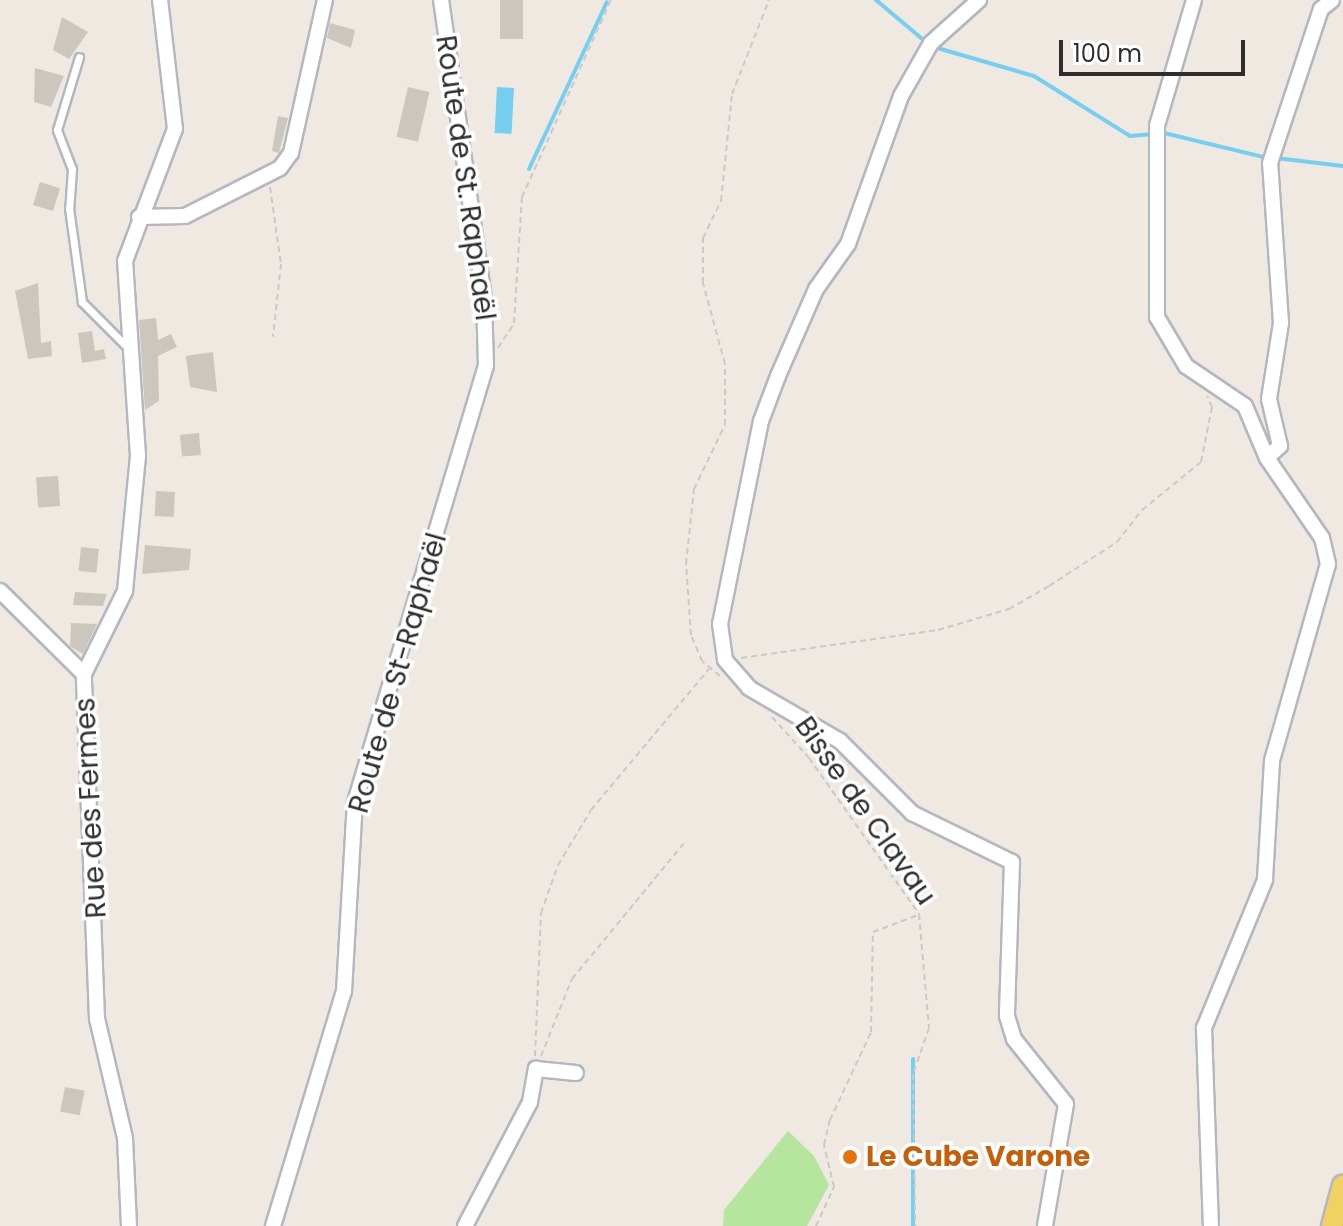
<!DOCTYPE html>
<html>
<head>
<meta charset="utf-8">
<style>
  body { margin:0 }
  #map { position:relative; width:1343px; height:1226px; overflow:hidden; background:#efe9e1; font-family:Poppins,sans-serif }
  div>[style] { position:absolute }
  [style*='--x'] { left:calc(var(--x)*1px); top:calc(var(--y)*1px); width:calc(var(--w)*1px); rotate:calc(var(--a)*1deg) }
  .green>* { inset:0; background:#b6e59e }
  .water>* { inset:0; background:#75cff0; transform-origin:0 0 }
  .stream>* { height:4px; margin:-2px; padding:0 2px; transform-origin:2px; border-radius:2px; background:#75cff0 }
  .building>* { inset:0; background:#cbc7bf; transform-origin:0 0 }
  .path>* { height:2px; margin-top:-1px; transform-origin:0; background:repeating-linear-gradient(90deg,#c9c9c9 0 6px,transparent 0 10px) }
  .roads { filter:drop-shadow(2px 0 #b4b7c1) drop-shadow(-2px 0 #b4b7c1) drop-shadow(0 2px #b4b7c1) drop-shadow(0 -2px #b4b7c1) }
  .lane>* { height:7px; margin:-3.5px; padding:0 3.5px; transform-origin:3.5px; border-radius:3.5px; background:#fff }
  .street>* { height:14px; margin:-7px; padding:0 7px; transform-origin:7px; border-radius:7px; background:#fff }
  .primary>* { height:20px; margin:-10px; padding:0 10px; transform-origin:10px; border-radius:10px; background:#f2d163 }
  .dots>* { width:22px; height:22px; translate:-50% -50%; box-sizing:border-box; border:4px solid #fff; border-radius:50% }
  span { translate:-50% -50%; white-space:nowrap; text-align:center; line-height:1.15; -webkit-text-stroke:7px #fff; paint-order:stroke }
  .street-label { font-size:28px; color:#2e2e2e }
  .food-label { font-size:28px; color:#c56008; font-weight:700 }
  .left { translate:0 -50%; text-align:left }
  .scale { position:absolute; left:1059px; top:40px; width:186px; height:36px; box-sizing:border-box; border:4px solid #2e2e2e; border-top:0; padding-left:10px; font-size:24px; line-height:28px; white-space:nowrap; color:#2e2e2e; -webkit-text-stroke:6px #fff; paint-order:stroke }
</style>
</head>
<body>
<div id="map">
  <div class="green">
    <div style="clip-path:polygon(788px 1131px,814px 1156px,829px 1185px,807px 1226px,723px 1226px,724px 1210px)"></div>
  </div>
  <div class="water">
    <div style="left:497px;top:87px;width:17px;height:46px;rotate:3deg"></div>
  </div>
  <div class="stream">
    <div style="--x:876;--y:0;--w:59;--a:40.2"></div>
    <div style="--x:934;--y:47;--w:104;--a:16.2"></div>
    <div style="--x:1034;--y:76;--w:113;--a:32"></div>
    <div style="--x:1130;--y:136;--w:34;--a:-5"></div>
    <div style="--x:1164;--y:133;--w:106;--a:13.6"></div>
    <div style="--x:1276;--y:158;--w:67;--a:6.8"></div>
    <div style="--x:529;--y:169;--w:184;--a:-65"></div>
    <div style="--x:913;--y:1226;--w:167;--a:-90"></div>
  </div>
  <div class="building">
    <div style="left:500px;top:0;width:23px;height:39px"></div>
    <div style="clip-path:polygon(62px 17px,88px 32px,69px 59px,53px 50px)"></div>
    <div style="clip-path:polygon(330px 23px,355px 30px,351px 48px,327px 38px)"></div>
    <div style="clip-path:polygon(35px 68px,64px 76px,51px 107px,34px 102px)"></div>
    <div style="left:408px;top:87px;width:22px;height:51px;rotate:13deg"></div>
    <div style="clip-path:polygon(278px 116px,288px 118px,279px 153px,272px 151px)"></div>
    <div style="left:40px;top:182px;width:21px;height:24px;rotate:17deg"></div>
    <div style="clip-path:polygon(38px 283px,41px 343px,51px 341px,52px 356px,28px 359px,15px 291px)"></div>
    <div style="clip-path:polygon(156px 318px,158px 340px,171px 334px,177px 347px,158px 356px,159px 401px,145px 410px,139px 320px)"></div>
    <div style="clip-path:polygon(92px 331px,95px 351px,104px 349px,106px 359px,82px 363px,78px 333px)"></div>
    <div style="clip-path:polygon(213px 352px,217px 392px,190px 387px,186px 356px)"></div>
    <div style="left:199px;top:433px;width:22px;height:19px;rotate:85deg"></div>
    <div style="left:58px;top:476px;width:30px;height:22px;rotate:86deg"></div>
    <div style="left:156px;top:491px;width:19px;height:25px;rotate:3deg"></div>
    <div style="clip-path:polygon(145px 545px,191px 549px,189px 570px,142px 574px)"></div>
    <div style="left:81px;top:547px;width:18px;height:24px;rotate:6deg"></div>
    <div style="clip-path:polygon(75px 592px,107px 594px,103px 606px,73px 605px)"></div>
    <div style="clip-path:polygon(71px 623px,97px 624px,83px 654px,70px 646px)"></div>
    <div style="left:65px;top:1087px;width:20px;height:25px;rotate:11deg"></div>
  </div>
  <div class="path">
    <div style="--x:270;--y:187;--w:78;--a:81.9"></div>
    <div style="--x:281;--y:264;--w:73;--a:96.3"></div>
    <div style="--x:498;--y:348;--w:30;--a:-57"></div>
    <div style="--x:514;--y:323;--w:126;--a:-86.4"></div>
    <div style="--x:522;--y:197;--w:216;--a:-65.7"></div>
    <div style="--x:741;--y:658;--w:199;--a:-8.1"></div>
    <div style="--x:938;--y:630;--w:74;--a:-16.5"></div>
    <div style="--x:1009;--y:609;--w:46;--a:-29.9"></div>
    <div style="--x:1049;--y:586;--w:81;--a:-32.9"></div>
    <div style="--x:1117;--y:542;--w:41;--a:-52"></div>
    <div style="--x:1142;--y:510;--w:76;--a:-39.1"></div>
    <div style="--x:1201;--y:462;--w:56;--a:-78.7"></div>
    <div style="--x:1212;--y:407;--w:12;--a:-114"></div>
    <div style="--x:720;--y:676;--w:23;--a:-140"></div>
    <div style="--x:702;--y:661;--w:28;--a:-113"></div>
    <div style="--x:691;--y:635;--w:71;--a:-94"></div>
    <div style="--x:686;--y:564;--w:75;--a:-83.9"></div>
    <div style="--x:694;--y:489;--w:71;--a:-64.2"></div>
    <div style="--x:725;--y:425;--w:61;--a:-90"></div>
    <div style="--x:725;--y:364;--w:84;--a:-105.2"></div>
    <div style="--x:703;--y:283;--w:45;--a:-90"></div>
    <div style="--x:703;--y:238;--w:41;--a:-64.1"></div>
    <div style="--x:721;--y:201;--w:108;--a:-84.1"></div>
    <div style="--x:732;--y:94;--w:101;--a:-68.5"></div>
    <div style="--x:772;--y:717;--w:55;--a:47.9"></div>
    <div style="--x:809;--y:758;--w:191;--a:54.8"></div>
    <div style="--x:919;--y:914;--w:114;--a:85"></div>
    <div style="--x:929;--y:1028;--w:49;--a:109.2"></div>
    <div style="--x:913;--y:1074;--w:152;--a:89.2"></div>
    <div style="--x:535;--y:1056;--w:143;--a:-87.6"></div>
    <div style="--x:541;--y:913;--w:51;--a:-70.5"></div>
    <div style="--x:558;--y:865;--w:64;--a:-59"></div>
    <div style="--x:591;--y:810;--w:184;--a:-50.1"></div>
    <div style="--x:541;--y:1056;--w:83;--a:-68.1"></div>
    <div style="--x:572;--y:979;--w:176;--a:-50.5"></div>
    <div style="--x:816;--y:1226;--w:43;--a:-65.2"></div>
    <div style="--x:834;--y:1187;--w:43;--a:-103.4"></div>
    <div style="--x:824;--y:1145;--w:26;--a:-77"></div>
    <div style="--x:830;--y:1120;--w:97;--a:-65"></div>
    <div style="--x:871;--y:1032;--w:100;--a:-88.9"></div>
    <div style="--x:873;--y:932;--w:48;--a:-20.7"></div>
  </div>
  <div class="roads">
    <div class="lane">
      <div style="--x:79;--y:57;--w:76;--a:106.8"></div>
      <div style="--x:57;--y:130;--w:42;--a:69"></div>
      <div style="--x:72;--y:169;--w:39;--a:94"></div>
      <div style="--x:69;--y:208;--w:95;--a:82.1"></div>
      <div style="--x:82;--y:302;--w:68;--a:45"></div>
    </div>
    <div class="street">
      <div style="--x:979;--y:0;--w:64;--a:138.1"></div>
      <div style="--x:931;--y:43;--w:61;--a:119.5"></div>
      <div style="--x:901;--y:96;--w:157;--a:109.7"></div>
      <div style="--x:848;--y:244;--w:55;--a:125.4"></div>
      <div style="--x:816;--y:289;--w:95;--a:113.6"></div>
      <div style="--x:778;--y:376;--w:48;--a:110.7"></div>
      <div style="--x:761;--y:421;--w:207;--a:101.4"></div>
      <div style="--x:720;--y:624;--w:36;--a:82"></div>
      <div style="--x:725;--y:660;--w:37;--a:49"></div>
      <div style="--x:749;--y:688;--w:105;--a:30.2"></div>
      <div style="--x:840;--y:741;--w:102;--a:45"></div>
      <div style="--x:912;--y:813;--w:111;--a:26.1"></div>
      <div style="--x:1012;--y:862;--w:154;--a:91.9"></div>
      <div style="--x:1007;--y:1016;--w:24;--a:73"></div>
      <div style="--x:1014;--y:1039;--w:83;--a:51.3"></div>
      <div style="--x:1066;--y:1104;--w:124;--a:99.8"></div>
      <div style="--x:1194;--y:0;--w:131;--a:106.4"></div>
      <div style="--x:1157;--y:126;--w:191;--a:90"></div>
      <div style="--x:1157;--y:317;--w:57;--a:59.4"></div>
      <div style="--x:1186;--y:366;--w:71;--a:34.1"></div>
      <div style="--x:1245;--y:406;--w:56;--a:67.1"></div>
      <div style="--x:1267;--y:458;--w:97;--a:55.5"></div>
      <div style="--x:1322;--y:538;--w:27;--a:77"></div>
      <div style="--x:1328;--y:564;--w:205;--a:105.9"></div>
      <div style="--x:1272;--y:761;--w:119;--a:93.4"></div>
      <div style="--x:1265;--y:880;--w:160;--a:112.4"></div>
      <div style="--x:1204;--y:1028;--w:198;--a:88"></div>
      <div style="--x:139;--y:217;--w:46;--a:-1.2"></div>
      <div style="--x:185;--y:216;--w:106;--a:-26.8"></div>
      <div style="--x:280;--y:168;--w:19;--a:-54"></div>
      <div style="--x:291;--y:153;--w:157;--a:-77.5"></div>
      <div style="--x:1267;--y:458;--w:18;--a:-43"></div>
      <div style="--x:1280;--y:446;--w:48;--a:-103.2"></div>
      <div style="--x:1269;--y:399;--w:77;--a:-81"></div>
      <div style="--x:1281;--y:323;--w:160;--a:-93.9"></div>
      <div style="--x:1270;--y:163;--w:162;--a:-71.7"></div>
      <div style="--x:1321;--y:9;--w:14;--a:-39"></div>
      <div style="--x:0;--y:591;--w:118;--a:44.7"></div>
      <div style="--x:129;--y:1226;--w:88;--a:-92.6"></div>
      <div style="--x:125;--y:1138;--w:122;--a:-103.2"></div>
      <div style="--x:97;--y:1019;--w:345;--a:-92.2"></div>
      <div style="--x:84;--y:674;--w:93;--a:-63.7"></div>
      <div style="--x:125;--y:591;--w:136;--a:-84.5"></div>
      <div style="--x:138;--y:456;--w:195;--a:-93.8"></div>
      <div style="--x:125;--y:261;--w:141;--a:-69.3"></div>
      <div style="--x:175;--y:129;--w:130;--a:-96.6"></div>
      <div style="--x:273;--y:1226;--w:245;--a:-73.2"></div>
      <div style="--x:344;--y:991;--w:189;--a:-86.7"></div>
      <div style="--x:355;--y:802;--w:455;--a:-73.3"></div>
      <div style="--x:486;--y:366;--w:68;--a:-91.7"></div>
      <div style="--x:484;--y:298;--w:301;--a:-98.2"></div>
      <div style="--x:465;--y:1226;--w:140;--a:-62.3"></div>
      <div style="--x:530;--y:1102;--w:34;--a:-80"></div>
      <div style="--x:536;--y:1069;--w:40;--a:5.7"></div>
    </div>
    <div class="primary">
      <div style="--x:1332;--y:1226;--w:42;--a:-75"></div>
    </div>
  </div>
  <div class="dots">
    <div style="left:850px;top:1157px;background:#e8710a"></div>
  </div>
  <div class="street-label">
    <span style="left:465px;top:178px;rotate:82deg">Route de St. Raphaël</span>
    <span style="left:398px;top:673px;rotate:-74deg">Route de St-Raphaël</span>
    <span style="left:91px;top:808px;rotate:-93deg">Rue des Fermes</span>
    <span style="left:865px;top:811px;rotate:55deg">Bisse de Clavau</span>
  </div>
  <div class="food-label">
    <span class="left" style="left:866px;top:1157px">Le Cube Varone</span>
  </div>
  <div class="scale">100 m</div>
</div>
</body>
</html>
